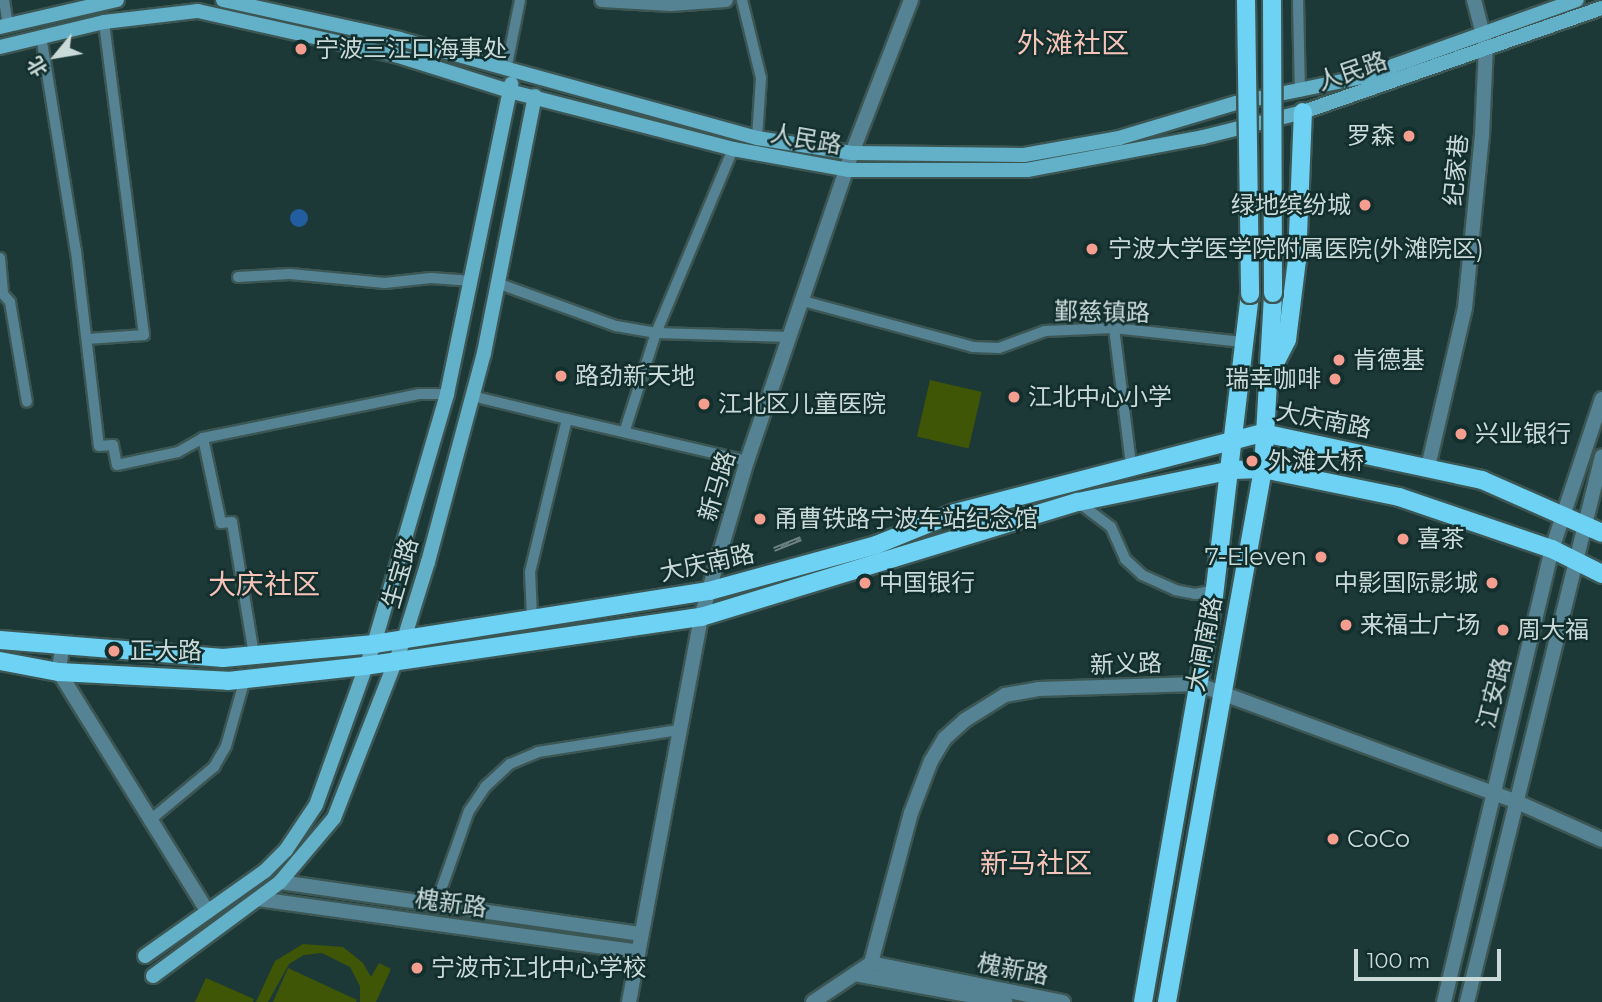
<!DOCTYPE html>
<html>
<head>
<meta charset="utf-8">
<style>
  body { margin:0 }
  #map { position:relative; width:1602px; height:1002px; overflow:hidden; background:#1d3937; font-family:Montserrat,"Noto Sans SC",sans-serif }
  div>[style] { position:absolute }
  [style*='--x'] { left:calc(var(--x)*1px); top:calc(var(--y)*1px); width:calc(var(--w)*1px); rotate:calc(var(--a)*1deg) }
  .green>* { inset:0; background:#3e5606; transform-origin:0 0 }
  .water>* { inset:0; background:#225da0 }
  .round { border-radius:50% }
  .roads { filter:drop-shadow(2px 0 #3c5654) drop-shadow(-2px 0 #3c5654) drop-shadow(0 2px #3c5654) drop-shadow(0 -2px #3c5654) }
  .minor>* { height:10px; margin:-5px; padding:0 5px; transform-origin:5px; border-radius:5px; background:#558393 }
  .tertiary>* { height:14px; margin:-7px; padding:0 7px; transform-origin:7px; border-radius:7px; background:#558393 }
  .secondary>* { height:14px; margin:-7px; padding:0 7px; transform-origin:7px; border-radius:7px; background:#63b0c9 }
  .primary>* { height:18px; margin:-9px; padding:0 9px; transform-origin:9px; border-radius:9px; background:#6dd2f4 }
  .rail>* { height:5px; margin-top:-2.5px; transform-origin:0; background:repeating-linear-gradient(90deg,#132f2d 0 8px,#6e8483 0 16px); box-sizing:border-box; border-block:2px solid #6e8483 }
  .bridges { filter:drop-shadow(2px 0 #3c5654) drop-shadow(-2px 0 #3c5654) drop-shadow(0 2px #3c5654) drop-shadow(0 -2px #3c5654) }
  .primary-bridge>* { height:18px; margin:-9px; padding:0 9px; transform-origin:9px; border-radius:9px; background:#6dd2f4 }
  .dots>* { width:19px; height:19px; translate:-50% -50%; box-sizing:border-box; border:4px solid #132f2d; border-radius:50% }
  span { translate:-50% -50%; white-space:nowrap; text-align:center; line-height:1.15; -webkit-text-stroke:5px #132f2d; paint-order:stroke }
  .poi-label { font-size:24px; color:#cadad9 }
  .left { translate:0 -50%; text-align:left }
  .right { translate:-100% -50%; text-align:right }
  .street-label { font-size:24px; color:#cadad9 }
  .quarter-label { font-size:28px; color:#f6c3b9 }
  .north { position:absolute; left:21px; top:21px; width:70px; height:70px; -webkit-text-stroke:5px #132f2d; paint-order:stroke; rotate:240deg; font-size:19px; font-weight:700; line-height:28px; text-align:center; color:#cadad9 }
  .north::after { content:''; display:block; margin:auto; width:24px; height:32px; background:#cadad9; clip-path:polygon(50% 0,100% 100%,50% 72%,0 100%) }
  .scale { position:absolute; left:1354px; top:949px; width:147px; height:32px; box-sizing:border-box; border:4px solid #cadad9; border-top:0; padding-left:9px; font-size:21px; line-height:24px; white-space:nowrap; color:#cadad9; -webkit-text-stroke:5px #132f2d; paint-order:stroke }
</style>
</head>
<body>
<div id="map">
  <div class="green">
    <div style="left:930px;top:380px;width:53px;height:58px;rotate:13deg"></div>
    <div style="clip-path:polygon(303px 944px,343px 947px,363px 963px,371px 977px,379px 963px,391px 969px,376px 1002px,360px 1002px,360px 986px,350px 967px,322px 953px,304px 955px,289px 964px,268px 1002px,256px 1002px,275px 961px)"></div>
    <div style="clip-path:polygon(288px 968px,357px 1000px,356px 1002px,273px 1002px)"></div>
    <div style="clip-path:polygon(206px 978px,254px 999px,253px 1002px,195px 1002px)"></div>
  </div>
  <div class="water">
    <div class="round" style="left:290px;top:209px;width:18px;height:18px"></div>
  </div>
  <div class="roads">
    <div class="minor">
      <div style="--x:4;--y:0;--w:25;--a:81"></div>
      <div style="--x:742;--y:0;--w:80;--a:76.3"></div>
      <div style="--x:761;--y:78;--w:60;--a:93.8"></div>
      <div style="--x:1298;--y:0;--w:92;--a:88.8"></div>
      <div style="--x:41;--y:36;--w:218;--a:80.8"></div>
      <div style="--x:76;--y:251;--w:196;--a:83.3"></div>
      <div style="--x:99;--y:446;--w:14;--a:-4"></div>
      <div style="--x:113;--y:445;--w:20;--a:79"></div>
      <div style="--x:117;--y:465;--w:62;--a:-12"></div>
      <div style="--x:178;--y:452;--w:29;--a:-29"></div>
      <div style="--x:203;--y:438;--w:220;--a:-11.5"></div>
      <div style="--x:419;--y:394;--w:28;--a:0"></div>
      <div style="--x:506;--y:70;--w:71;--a:-78.7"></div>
      <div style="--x:0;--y:258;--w:36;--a:85"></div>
      <div style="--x:3;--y:294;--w:11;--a:49"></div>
      <div style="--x:10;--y:302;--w:101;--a:80.4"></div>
      <div style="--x:238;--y:277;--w:52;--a:-3.3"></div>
      <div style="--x:290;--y:274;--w:95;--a:5.4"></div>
      <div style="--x:385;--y:283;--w:46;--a:-6.2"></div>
      <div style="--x:431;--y:278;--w:41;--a:4.2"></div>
      <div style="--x:497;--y:283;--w:127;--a:19.9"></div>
      <div style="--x:616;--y:326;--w:41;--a:9.9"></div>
      <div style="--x:656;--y:333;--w:134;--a:1.7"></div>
      <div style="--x:803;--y:301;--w:176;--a:15.1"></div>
      <div style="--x:973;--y:347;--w:26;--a:2"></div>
      <div style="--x:999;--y:348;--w:49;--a:-20.3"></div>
      <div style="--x:1045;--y:331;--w:69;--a:-2.5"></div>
      <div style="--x:1114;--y:328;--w:129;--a:6.2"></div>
      <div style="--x:1114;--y:328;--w:138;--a:82.9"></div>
      <div style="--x:87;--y:339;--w:57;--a:-4"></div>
      <div style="--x:144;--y:335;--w:316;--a:-97.3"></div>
      <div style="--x:472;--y:396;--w:98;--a:13.6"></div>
      <div style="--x:625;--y:430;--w:102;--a:-72.3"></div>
      <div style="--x:656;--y:333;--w:199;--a:-67.3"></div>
      <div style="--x:203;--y:438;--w:87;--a:78"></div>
      <div style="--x:221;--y:523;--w:11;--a:-5"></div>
      <div style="--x:232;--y:522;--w:135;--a:80.6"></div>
      <div style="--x:1078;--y:502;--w:41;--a:37.1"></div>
      <div style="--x:1111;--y:527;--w:35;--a:66"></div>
      <div style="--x:1125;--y:559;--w:23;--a:43"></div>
      <div style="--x:1142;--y:575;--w:36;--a:24"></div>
      <div style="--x:1175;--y:590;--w:20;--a:11"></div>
      <div style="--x:1195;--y:594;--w:20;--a:-11"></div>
      <div style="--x:532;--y:617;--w:45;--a:-92.5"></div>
      <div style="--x:530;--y:572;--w:157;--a:-76.4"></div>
      <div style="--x:567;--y:419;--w:185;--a:13.1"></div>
      <div style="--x:149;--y:821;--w:85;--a:-39.7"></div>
      <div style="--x:214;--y:767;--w:24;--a:-60"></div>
      <div style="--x:226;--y:746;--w:70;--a:-74.2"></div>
      <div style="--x:436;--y:904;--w:99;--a:-70.5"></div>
      <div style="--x:469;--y:811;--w:29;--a:-56"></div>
      <div style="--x:485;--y:787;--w:34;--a:-43"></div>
      <div style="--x:510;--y:764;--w:30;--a:-23"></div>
      <div style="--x:538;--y:752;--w:142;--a:-8.9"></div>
    </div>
    <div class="tertiary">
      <div style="--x:602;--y:0;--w:69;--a:3.3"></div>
      <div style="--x:671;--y:4;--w:55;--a:-4.2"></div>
      <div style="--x:1428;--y:467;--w:163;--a:-76.9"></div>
      <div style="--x:1465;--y:308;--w:173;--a:-84.4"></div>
      <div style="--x:1482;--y:136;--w:90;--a:-87.5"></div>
      <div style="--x:1486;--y:46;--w:48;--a:-104.6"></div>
      <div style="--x:62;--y:647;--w:25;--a:97"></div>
      <div style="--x:59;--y:672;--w:282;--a:58.2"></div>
      <div style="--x:280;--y:882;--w:365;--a:8.2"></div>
      <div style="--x:258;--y:899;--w:384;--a:7.9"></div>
      <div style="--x:871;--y:963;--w:196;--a:11.5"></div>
      <div style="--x:855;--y:974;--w:153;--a:10.6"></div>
      <div style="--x:629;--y:1002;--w:392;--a:-79.4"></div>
      <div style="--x:701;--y:617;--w:163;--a:-73.6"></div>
      <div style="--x:747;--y:461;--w:325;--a:-71.2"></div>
      <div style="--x:852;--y:153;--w:164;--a:-68.9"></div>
      <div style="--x:813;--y:1002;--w:70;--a:-33.9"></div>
      <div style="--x:871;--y:963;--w:155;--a:-75.1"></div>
      <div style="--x:911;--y:813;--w:56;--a:-69"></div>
      <div style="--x:931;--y:761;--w:27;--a:-59"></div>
      <div style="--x:945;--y:738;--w:27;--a:-42"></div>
      <div style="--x:965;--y:720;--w:47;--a:-32"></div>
      <div style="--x:1005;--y:695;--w:34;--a:-10"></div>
      <div style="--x:1038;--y:689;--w:159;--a:-1.8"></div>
      <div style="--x:1197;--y:684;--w:339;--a:20.2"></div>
      <div style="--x:1515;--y:801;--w:95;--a:24.1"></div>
      <div style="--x:1444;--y:1002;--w:466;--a:-76.6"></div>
      <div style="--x:1552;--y:549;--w:158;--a:-71.6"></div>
      <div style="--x:1467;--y:1002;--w:562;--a:-76.11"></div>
    </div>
    <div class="secondary">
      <div style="--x:223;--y:0;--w:181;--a:12.4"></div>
      <div style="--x:400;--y:39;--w:370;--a:15.5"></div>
      <div style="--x:757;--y:138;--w:96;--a:9"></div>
      <div style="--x:852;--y:153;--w:172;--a:0.7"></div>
      <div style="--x:1024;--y:155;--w:97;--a:-10.1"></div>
      <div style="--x:1119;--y:138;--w:122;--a:-16.7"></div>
      <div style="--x:1236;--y:103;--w:129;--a:-11.7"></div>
      <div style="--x:1362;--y:77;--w:228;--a:-19.7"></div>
      <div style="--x:0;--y:27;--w:120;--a:-13"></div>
      <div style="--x:0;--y:47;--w:107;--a:-13.5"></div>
      <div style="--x:104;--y:22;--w:95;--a:-6.7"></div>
      <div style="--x:198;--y:11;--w:202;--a:12.6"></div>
      <div style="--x:395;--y:55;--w:120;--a:17.5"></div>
      <div style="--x:509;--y:91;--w:231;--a:14.5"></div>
      <div style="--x:733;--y:149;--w:117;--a:10.3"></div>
      <div style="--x:848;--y:170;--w:179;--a:0"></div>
      <div style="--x:1027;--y:170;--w:179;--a:-10.6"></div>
      <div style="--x:1203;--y:137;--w:103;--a:-14"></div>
      <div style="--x:1303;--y:112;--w:317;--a:-19.2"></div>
      <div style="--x:145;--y:956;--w:147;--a:-35.3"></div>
      <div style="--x:265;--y:871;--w:30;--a:-45"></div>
      <div style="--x:286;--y:850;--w:54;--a:-56.3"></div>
      <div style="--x:316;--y:805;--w:171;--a:-70.2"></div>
      <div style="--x:374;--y:644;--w:260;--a:-73.7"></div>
      <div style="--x:447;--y:394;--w:317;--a:-78.3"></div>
      <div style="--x:153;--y:976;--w:158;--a:-36.5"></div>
      <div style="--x:280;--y:882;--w:84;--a:-49.8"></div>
      <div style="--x:334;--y:818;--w:192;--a:-68.6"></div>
      <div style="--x:404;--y:639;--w:81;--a:-72.7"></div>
      <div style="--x:428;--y:562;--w:216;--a:-75"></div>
      <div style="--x:484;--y:353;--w:262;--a:-78.8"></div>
    </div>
    <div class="primary">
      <div style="--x:1271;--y:371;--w:35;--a:-63"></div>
      <div style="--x:1287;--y:340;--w:81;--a:-82.9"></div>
      <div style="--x:1297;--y:260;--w:148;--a:-87.7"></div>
      <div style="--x:0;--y:640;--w:224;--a:4.6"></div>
      <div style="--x:223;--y:658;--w:152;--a:-5.3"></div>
      <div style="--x:374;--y:644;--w:339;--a:-9"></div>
      <div style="--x:709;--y:591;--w:173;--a:-15.4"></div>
      <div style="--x:876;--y:545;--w:85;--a:-22.1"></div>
      <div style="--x:955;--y:513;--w:318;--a:-14.6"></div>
      <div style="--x:1263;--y:433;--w:224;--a:12.1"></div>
      <div style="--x:1482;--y:480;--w:131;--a:23.8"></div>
      <div style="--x:0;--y:661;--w:60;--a:10.6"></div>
      <div style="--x:59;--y:672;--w:169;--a:3"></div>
      <div style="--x:228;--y:681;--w:137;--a:-6.3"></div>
      <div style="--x:364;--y:666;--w:341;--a:-8.3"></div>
      <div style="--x:701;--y:617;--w:394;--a:-17"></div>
      <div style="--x:1078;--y:502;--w:157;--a:-11.7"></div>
      <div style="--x:1232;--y:470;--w:31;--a:-2"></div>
      <div style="--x:1263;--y:469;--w:139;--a:11.6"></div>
      <div style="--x:1399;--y:497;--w:162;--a:18.8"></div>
      <div style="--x:1552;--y:549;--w:56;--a:26.6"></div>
      <div style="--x:1143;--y:1002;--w:412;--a:-80.1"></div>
      <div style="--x:1214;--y:596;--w:304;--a:-83.2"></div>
      <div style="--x:1167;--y:1002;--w:542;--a:-79.79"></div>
      <div style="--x:1263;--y:469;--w:176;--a:-86.7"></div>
    </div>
  </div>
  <div class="rail">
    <div style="--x:774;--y:549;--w:29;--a:-22"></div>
  </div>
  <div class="bridges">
    <div class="primary-bridge">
      <div style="--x:1246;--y:0;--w:294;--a:89.2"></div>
      <div style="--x:1272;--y:0;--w:293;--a:89.8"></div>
    </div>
  </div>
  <div class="dots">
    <div style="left:301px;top:49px;background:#f59d8e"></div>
    <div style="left:1409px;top:136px;background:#f59d8e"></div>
    <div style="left:1365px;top:205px;background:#f59d8e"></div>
    <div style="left:1092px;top:249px;background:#f59d8e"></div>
    <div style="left:1339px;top:360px;background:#f59d8e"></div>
    <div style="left:561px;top:376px;background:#f59d8e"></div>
    <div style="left:1335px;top:379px;background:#f59d8e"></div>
    <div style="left:1014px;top:397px;background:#f59d8e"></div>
    <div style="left:704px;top:404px;background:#f59d8e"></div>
    <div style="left:1461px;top:434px;background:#f59d8e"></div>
    <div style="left:1252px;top:461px;background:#f59d8e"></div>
    <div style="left:760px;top:519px;background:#f59d8e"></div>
    <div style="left:1403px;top:539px;background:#f59d8e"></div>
    <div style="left:1321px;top:557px;background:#f59d8e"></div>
    <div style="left:865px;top:583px;background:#f59d8e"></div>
    <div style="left:1492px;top:583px;background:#f59d8e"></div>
    <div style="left:1346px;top:625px;background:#f59d8e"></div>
    <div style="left:1503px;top:630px;background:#f59d8e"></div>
    <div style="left:114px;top:651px;background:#f59d8e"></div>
    <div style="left:1333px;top:839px;background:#f59d8e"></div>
    <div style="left:417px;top:968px;background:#f59d8e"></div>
  </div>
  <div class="poi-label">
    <span class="left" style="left:315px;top:49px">宁波三江口海事处</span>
    <span class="right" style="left:1395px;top:136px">罗森</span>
    <span class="right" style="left:1351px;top:205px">绿地缤纷城</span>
    <span class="left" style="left:1108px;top:249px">宁波大学医学院附属医院(外滩院区)</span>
    <span class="left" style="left:1353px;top:360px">肯德基</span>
    <span class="left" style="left:575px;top:376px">路劲新天地</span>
    <span class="right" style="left:1321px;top:379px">瑞幸咖啡</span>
    <span class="left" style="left:1028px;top:397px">江北中心小学</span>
    <span class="left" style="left:718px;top:404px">江北区儿童医院</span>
    <span class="left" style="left:1475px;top:434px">兴业银行</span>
    <span class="left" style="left:1268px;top:461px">外滩大桥</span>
    <span class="left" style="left:774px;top:519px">甬曹铁路宁波车站纪念馆</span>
    <span class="left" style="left:1417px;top:539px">喜茶</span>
    <span class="right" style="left:1307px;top:557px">7-Eleven</span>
    <span class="left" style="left:879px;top:583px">中国银行</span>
    <span class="right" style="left:1478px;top:583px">中影国际影城</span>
    <span class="left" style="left:1360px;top:625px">来福士广场</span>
    <span class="left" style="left:1517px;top:630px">周大福</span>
    <span class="left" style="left:130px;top:651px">正大路</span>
    <span class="left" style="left:1347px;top:839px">CoCo</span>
    <span class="left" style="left:431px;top:968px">宁波市江北中心学校</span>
  </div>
  <div class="street-label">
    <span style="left:1352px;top:71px;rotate:-19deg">人民路</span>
    <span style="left:806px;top:139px;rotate:10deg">人民路</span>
    <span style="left:1456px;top:170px;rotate:-85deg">纪家巷</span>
    <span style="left:1102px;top:312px;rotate:1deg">鄞慈镇路</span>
    <span style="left:1324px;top:420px;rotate:11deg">大庆南路</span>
    <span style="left:717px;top:486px;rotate:-73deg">新马路</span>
    <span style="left:707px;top:563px;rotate:-12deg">大庆南路</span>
    <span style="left:400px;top:573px;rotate:-74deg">生宝路</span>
    <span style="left:1204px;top:644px;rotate:-79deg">大闸南路</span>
    <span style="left:1126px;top:664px;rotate:-2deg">新义路</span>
    <span style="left:1494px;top:693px;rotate:-76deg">江安路</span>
    <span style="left:451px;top:903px;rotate:8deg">槐新路</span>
    <span style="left:1013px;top:969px;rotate:11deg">槐新路</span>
  </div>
  <div class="quarter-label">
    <span style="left:1073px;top:43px">外滩社区</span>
    <span style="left:264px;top:584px">大庆社区</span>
    <span style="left:1036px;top:863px">新马社区</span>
  </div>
  <div class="north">北</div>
  <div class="scale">100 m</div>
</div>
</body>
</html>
